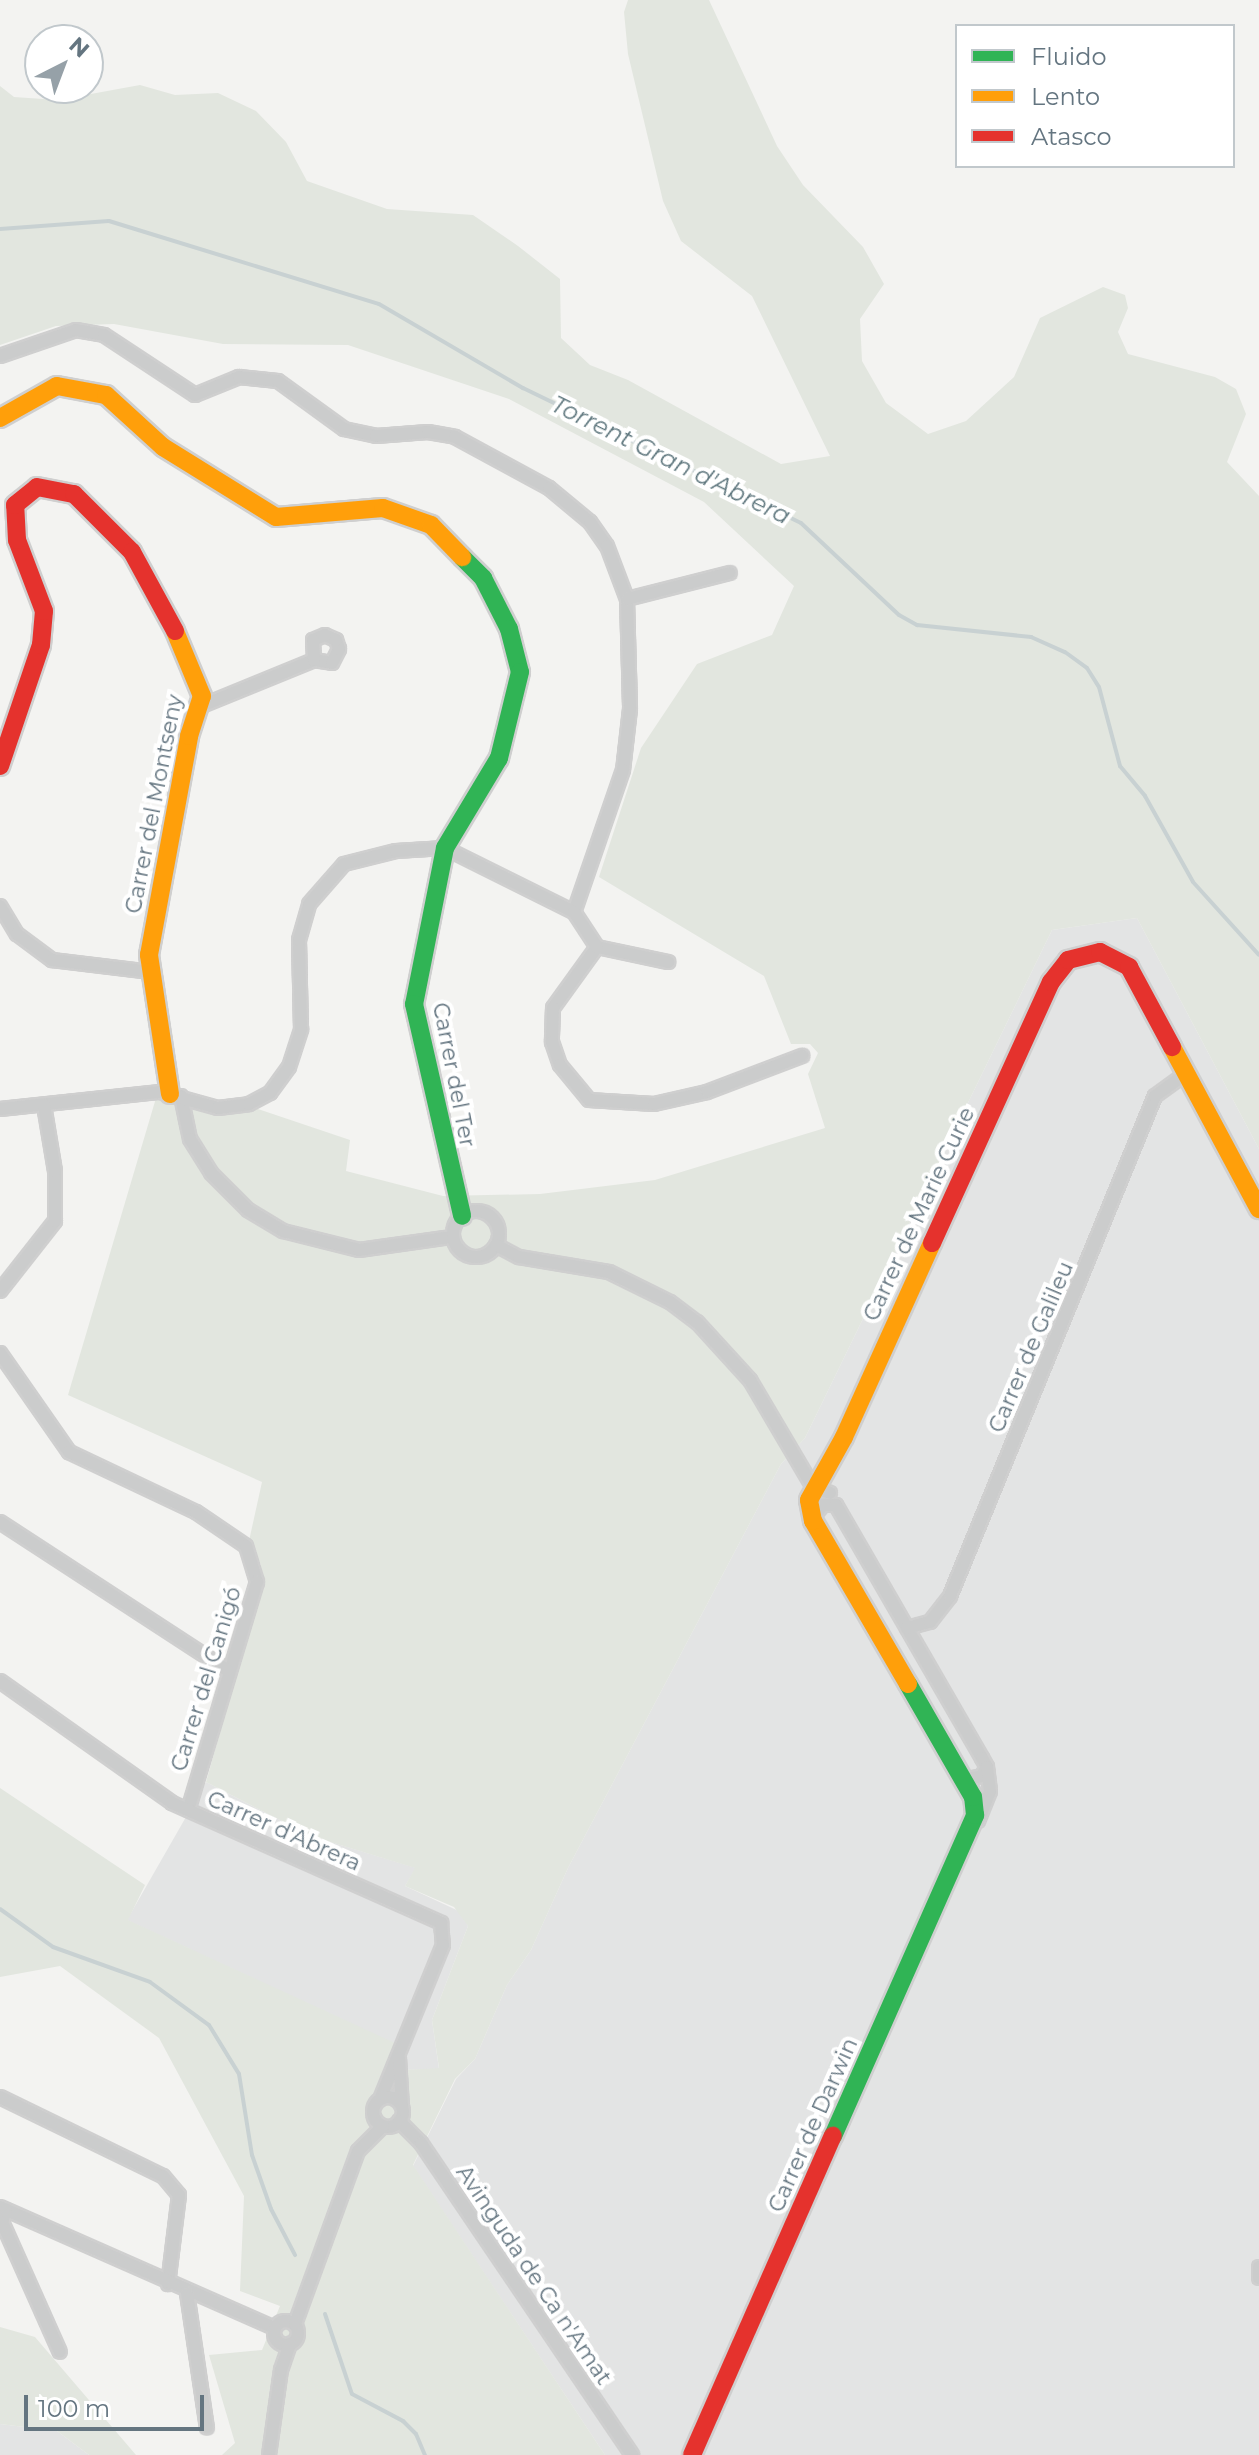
<!DOCTYPE html>
<html>
<head>
<meta charset="utf-8">
<style>
  body { margin:0 }
  #map { position:relative; width:1259px; height:2455px; overflow:hidden; background:#f3f3f1; font-family:Montserrat,sans-serif }
  div>[style] { position:absolute }
  [style*='--x'] { left:calc(var(--x)*1px); top:calc(var(--y)*1px); width:calc(var(--w)*1px); rotate:calc(var(--a)*1deg) }
  .built>* { inset:0; background:#e3e4e4 }
  .green>* { inset:0; background:#e2e6df }
  .stream>* { height:4px; margin:-2px; padding:0 2px; transform-origin:2px; border-radius:2px; background:#c8d1d2 }
  .roads { filter:drop-shadow(2px 0 #cfcfcf) drop-shadow(-2px 0 #cfcfcf) drop-shadow(0 2px #cfcfcf) drop-shadow(0 -2px #cfcfcf) }
  .street>* { height:12px; margin:-6px; padding:0 6px; transform-origin:6px; border-radius:6px; background:#cbcccc }
  .street>.ring { margin:-6px; padding:0; box-sizing:content-box; background:none; border:12px solid #cbcccc; border-radius:50% }
  .fast>* { height:18px; margin:-9px; padding:0 9px; transform-origin:9px; border-radius:9px; background:#30b455 }
  .slow>* { height:18px; margin:-9px; padding:0 9px; transform-origin:9px; border-radius:9px; background:#ff9f0a }
  .jam>* { height:18px; margin:-9px; padding:0 9px; transform-origin:9px; border-radius:9px; background:#e5322d }
  span { translate:-50% -50%; white-space:nowrap; text-align:center; line-height:1.15; -webkit-text-stroke:8px #fff; paint-order:stroke }
  .street-label { font-size:22px; color:#647580 }
  .water-label { font-size:24px; color:#5f777e; font-style:italic }
  .legend { position:absolute; left:955px; top:24px; width:280px; height:144px; box-sizing:border-box; background:#fff; border:2px solid #c1c8cc; margin:0; padding:10px 14px; list-style:none; font-size:24px; color:#647580 }
  .legend li { display:flex; align-items:center; gap:16px; height:40px }
  .legend b { width:40px; border:2px solid #c1c8cc }
  .north { position:absolute; left:24px; top:24px; width:80px; height:80px; box-sizing:border-box; background:#fff; border:2px solid #c1c8cc; border-radius:50%; rotate:42deg; font-size:22px; font-weight:700; line-height:32px; text-align:center; color:#647580 }
  .north::after { content:''; display:block; margin:auto; width:28px; height:36px; background:#96a1a8; clip-path:polygon(50% 0,100% 100%,50% 72%,0 100%) }
  .scale { position:absolute; left:24px; top:2395px; width:180px; height:36px; box-sizing:border-box; border:4px solid #647580; border-top:0; padding-left:10px; font-size:24px; line-height:28px; white-space:nowrap; color:#647580; -webkit-text-stroke:6px #fff; paint-order:stroke }
</style>
</head>
<body>
<div id="map">
  <div class="built">
    <div style="clip-path:polygon(1137px 918px,1259px 1149px,1259px 2455px,605px 2455px,413px 2166px,456px 2079px,475px 2059px,507px 1985px,531px 1950px,568px 1868px,781px 1464px,805px 1438px,1052px 930px)"></div>
    <div style="clip-path:polygon(206px 1782px,311px 1836px,416px 1868px,405px 1886px,463px 1913px,468px 1926px,432px 2020px,439px 2069px,403px 2070px,408px 2050px,127px 1920px)"></div>
    <div style="clip-path:polygon(0 2424px,57px 2431px,89px 2455px,0 2455px)"></div>
  </div>
  <div class="green">
    <div style="clip-path:polygon(628px 0,709px 0,777px 146px,803px 185px,863px 247px,884px 284px,860px 319px,862px 361px,886px 403px,928px 434px,966px 421px,1014px 377px,1040px 318px,1103px 287px,1125px 295px,1128px 308px,1118px 332px,1128px 354px,1215px 377px,1236px 389px,1246px 414px,1227px 462px,1259px 496px,1259px 1149px,1137px 918px,1052px 930px,805px 1438px,781px 1464px,568px 1868px,531px 1950px,507px 1985px,475px 2059px,455px 2079px,413px 2165px,605px 2455px,222px 2455px,235px 2443px,209px 2355px,262px 2350px,280px 2306px,240px 2291px,244px 2196px,159px 2038px,60px 1966px,0 1977px,0 1788px,145px 1885px,128px 1920px,408px 2049px,403px 2070px,439px 2068px,432px 2020px,468px 1926px,454px 1907px,405px 1886px,415px 1868px,311px 1836px,206px 1782px,262px 1585px,261px 1565px,249px 1541px,262px 1482px,68px 1395px,156px 1098px,220px 1113px,255px 1108px,350px 1140px,346px 1171px,443px 1196px,540px 1194px,655px 1180px,825px 1128px,808px 1074px,818px 1053px,810px 1044px,791px 1044px,764px 976px,599px 877px,641px 748px,697px 664px,772px 635px,794px 586px,704px 502px,509px 399px,348px 345px,223px 344px,114px 324px,56px 326px,0 345px,0 86px,14px 97px,58px 100px,140px 85px,175px 95px,218px 93px,256px 111px,286px 142px,307px 181px,387px 209px,473px 215px,518px 246px,560px 279px,561px 338px,590px 365px,628px 380px,781px 464px,830px 456px,752px 296px,681px 241px,663px 201px,628px 54px,624px 12px)"></div>
    <div style="clip-path:polygon(0 2327px,35px 2337px,136px 2455px,89px 2455px,57px 2431px,0 2424px)"></div>
  </div>
  <div class="stream">
    <div style="--x:0;--y:229;--w:109;--a:-4.2"></div>
    <div style="--x:109;--y:221;--w:282;--a:17.1"></div>
    <div style="--x:379;--y:304;--w:167;--a:30.3"></div>
    <div style="--x:523;--y:388;--w:309;--a:25.9"></div>
    <div style="--x:801;--y:523;--w:134;--a:43.2"></div>
    <div style="--x:899;--y:615;--w:21;--a:29"></div>
    <div style="--x:917;--y:625;--w:115;--a:6"></div>
    <div style="--x:1031;--y:637;--w:37;--a:24"></div>
    <div style="--x:1065;--y:652;--w:27;--a:36"></div>
    <div style="--x:1087;--y:668;--w:22;--a:58"></div>
    <div style="--x:1099;--y:687;--w:82;--a:75.1"></div>
    <div style="--x:1120;--y:766;--w:39;--a:50"></div>
    <div style="--x:1145;--y:796;--w:98;--a:60.8"></div>
    <div style="--x:1193;--y:882;--w:98;--a:47.9"></div>
    <div style="--x:0;--y:1909;--w:65;--a:35.6"></div>
    <div style="--x:53;--y:1947;--w:103;--a:19.8"></div>
    <div style="--x:150;--y:1982;--w:73;--a:36.1"></div>
    <div style="--x:209;--y:2025;--w:57;--a:58.5"></div>
    <div style="--x:239;--y:2074;--w:82;--a:80.9"></div>
    <div style="--x:252;--y:2155;--w:57;--a:70.6"></div>
    <div style="--x:271;--y:2209;--w:52;--a:62.4"></div>
    <div style="--x:325;--y:2314;--w:84;--a:71.4"></div>
    <div style="--x:352;--y:2394;--w:58;--a:27.9"></div>
    <div style="--x:403;--y:2421;--w:18;--a:45"></div>
    <div style="--x:416;--y:2434;--w:23;--a:67"></div>
  </div>
  <div class="roads">
    <div class="street">
      <div style="--x:0;--y:356;--w:80;--a:-18.9"></div>
      <div style="--x:76;--y:330;--w:28;--a:10"></div>
      <div style="--x:104;--y:335;--w:109;--a:33.4"></div>
      <div style="--x:195;--y:395;--w:48;--a:-22.2"></div>
      <div style="--x:239;--y:377;--w:39;--a:6"></div>
      <div style="--x:278;--y:381;--w:82;--a:36"></div>
      <div style="--x:344;--y:429;--w:33;--a:12"></div>
      <div style="--x:376;--y:436;--w:52;--a:-4.4"></div>
      <div style="--x:428;--y:432;--w:27;--a:10"></div>
      <div style="--x:455;--y:437;--w:107;--a:28.5"></div>
      <div style="--x:549;--y:488;--w:53;--a:39.7"></div>
      <div style="--x:590;--y:522;--w:29;--a:55"></div>
      <div style="--x:607;--y:546;--w:57;--a:69.3"></div>
      <div style="--x:627;--y:599;--w:110;--a:88.4"></div>
      <div style="--x:630;--y:709;--w:61;--a:96.5"></div>
      <div style="--x:623;--y:770;--w:150;--a:109"></div>
      <div style="--x:627;--y:599;--w:106;--a:-14.2"></div>
      <div style="--x:199;--y:707;--w:124;--a:-22.2"></div>
      <div style="--x:314;--y:660;--w:18;--a:9"></div>
      <div style="--x:332;--y:663;--w:16;--a:-63"></div>
      <div style="--x:339;--y:649;--w:9;--a:-108"></div>
      <div style="--x:336;--y:640;--w:12;--a:-156"></div>
      <div style="--x:325;--y:635;--w:13;--a:157"></div>
      <div style="--x:313;--y:640;--w:20;--a:87"></div>
      <div style="--x:0;--y:906;--w:33;--a:59"></div>
      <div style="--x:17;--y:934;--w:44;--a:36.6"></div>
      <div style="--x:52;--y:960;--w:100;--a:6.9"></div>
      <div style="--x:597;--y:947;--w:75;--a:125.8"></div>
      <div style="--x:553;--y:1008;--w:34;--a:92"></div>
      <div style="--x:552;--y:1042;--w:24;--a:71"></div>
      <div style="--x:560;--y:1065;--w:45;--a:50.4"></div>
      <div style="--x:589;--y:1100;--w:65;--a:3.5"></div>
      <div style="--x:654;--y:1104;--w:54;--a:-12.8"></div>
      <div style="--x:707;--y:1092;--w:102;--a:-20.8"></div>
      <div style="--x:597;--y:947;--w:73;--a:11.9"></div>
      <div style="--x:181;--y:1096;--w:44;--a:78.2"></div>
      <div style="--x:190;--y:1139;--w:40;--a:58"></div>
      <div style="--x:211;--y:1173;--w:52;--a:45"></div>
      <div style="--x:248;--y:1210;--w:41;--a:31"></div>
      <div style="--x:283;--y:1231;--w:78;--a:14"></div>
      <div style="--x:359;--y:1250;--w:94;--a:-8"></div>
      <div style="--x:0;--y:1109;--w:161;--a:-6.1"></div>
      <div style="--x:160;--y:1092;--w:60;--a:15.4"></div>
      <div style="--x:218;--y:1108;--w:31;--a:-7"></div>
      <div style="--x:249;--y:1104;--w:24;--a:-28"></div>
      <div style="--x:270;--y:1093;--w:32;--a:-54"></div>
      <div style="--x:289;--y:1067;--w:40;--a:-72"></div>
      <div style="--x:301;--y:1029;--w:89;--a:-91.3"></div>
      <div style="--x:299;--y:940;--w:37;--a:-74"></div>
      <div style="--x:309;--y:904;--w:53;--a:-48.8"></div>
      <div style="--x:344;--y:864;--w:54;--a:-14"></div>
      <div style="--x:396;--y:851;--w:49;--a:-3.5"></div>
      <div style="--x:445;--y:848;--w:144;--a:26.4"></div>
      <div style="--x:574;--y:912;--w:42;--a:56.7"></div>
      <div class="ring" style="left:453px;top:1211px;width:34px;height:34px"></div>
      <div style="--x:496;--y:1245;--w:26;--a:28"></div>
      <div style="--x:519;--y:1257;--w:91;--a:9.5"></div>
      <div style="--x:609;--y:1272;--w:68;--a:26.2"></div>
      <div style="--x:670;--y:1302;--w:34;--a:37"></div>
      <div style="--x:697;--y:1322;--w:79;--a:47.6"></div>
      <div style="--x:750;--y:1380;--w:124;--a:59.5"></div>
      <div style="--x:813;--y:1487;--w:18;--a:19"></div>
      <div style="--x:0;--y:1291;--w:89;--a:-51.8"></div>
      <div style="--x:55;--y:1221;--w:50;--a:-90"></div>
      <div style="--x:55;--y:1171;--w:67;--a:-99.5"></div>
      <div style="--x:0;--y:1353;--w:121;--a:55.1"></div>
      <div style="--x:69;--y:1452;--w:140;--a:25.3"></div>
      <div style="--x:196;--y:1512;--w:60;--a:34.2"></div>
      <div style="--x:246;--y:1546;--w:38;--a:73"></div>
      <div style="--x:257;--y:1582;--w:238;--a:106.8"></div>
      <div style="--x:813;--y:1517;--w:16;--a:-50"></div>
      <div style="--x:823;--y:1505;--w:13;--a:0"></div>
      <div style="--x:836;--y:1505;--w:292;--a:60"></div>
      <div style="--x:982;--y:1758;--w:10;--a:61"></div>
      <div style="--x:987;--y:1767;--w:10;--a:119"></div>
      <div style="--x:982;--y:1776;--w:19;--a:168"></div>
      <div style="--x:0;--y:1522;--w:271;--a:33.1"></div>
      <div style="--x:907;--y:1628;--w:24;--a:-15"></div>
      <div style="--x:930;--y:1622;--w:33;--a:-52"></div>
      <div style="--x:950;--y:1596;--w:540;--a:-67.71"></div>
      <div style="--x:1155;--y:1096;--w:39;--a:-36"></div>
      <div style="--x:0;--y:1681;--w:211;--a:35.3"></div>
      <div style="--x:172;--y:1803;--w:295;--a:24"></div>
      <div style="--x:441;--y:1923;--w:22;--a:85"></div>
      <div style="--x:443;--y:1945;--w:166;--a:112.2"></div>
      <div style="--x:978;--y:1821;--w:32;--a:-68"></div>
      <div style="--x:990;--y:1791;--w:24;--a:-97"></div>
      <div style="--x:399;--y:2058;--w:49;--a:86.5"></div>
      <div style="--x:0;--y:2097;--w:181;--a:25.9"></div>
      <div style="--x:163;--y:2176;--w:25;--a:50"></div>
      <div style="--x:179;--y:2195;--w:90;--a:97"></div>
      <div class="ring" style="left:373px;top:2097px;width:18px;height:18px"></div>
      <div style="--x:399;--y:2121;--w:31;--a:45"></div>
      <div style="--x:421;--y:2143;--w:377;--a:55.9"></div>
      <div style="--x:0;--y:2207;--w:300;--a:23.8"></div>
      <div style="--x:6;--y:2210;--w:13;--a:108"></div>
      <div style="--x:2;--y:2222;--w:142;--a:66"></div>
      <div style="--x:1259;--y:2267;--w:11;--a:90"></div>
      <div style="--x:187;--y:2293;--w:136;--a:81.6"></div>
      <div class="ring" style="left:274px;top:2321px;width:12px;height:12px"></div>
      <div style="--x:295;--y:2324;--w:184;--a:-70"></div>
      <div style="--x:358;--y:2151;--w:35;--a:-45"></div>
      <div style="--x:269;--y:2455;--w:86;--a:-82"></div>
      <div style="--x:281;--y:2370;--w:28;--a:-71"></div>
    </div>
    <div class="fast">
      <div style="--x:462;--y:557;--w:30;--a:45"></div>
      <div style="--x:483;--y:578;--w:57;--a:63"></div>
      <div style="--x:509;--y:629;--w:44;--a:75.7"></div>
      <div style="--x:520;--y:672;--w:89;--a:103.7"></div>
      <div style="--x:499;--y:758;--w:105;--a:121"></div>
      <div style="--x:445;--y:848;--w:159;--a:101.2"></div>
      <div style="--x:414;--y:1004;--w:217;--a:77.2"></div>
      <div style="--x:833;--y:2136;--w:351;--a:-66.1"></div>
      <div style="--x:975;--y:1815;--w:18;--a:-96"></div>
      <div style="--x:973;--y:1797;--w:130;--a:-119.9"></div>
    </div>
    <div class="slow">
      <div style="--x:0;--y:418;--w:65;--a:-29.3"></div>
      <div style="--x:57;--y:386;--w:50;--a:10.4"></div>
      <div style="--x:106;--y:395;--w:77;--a:42.4"></div>
      <div style="--x:163;--y:447;--w:133;--a:31.8"></div>
      <div style="--x:276;--y:517;--w:107;--a:-4.8"></div>
      <div style="--x:383;--y:508;--w:51;--a:19.5"></div>
      <div style="--x:431;--y:525;--w:45;--a:45.9"></div>
      <div style="--x:1172;--y:1047;--w:184;--a:61.8"></div>
      <div style="--x:170;--y:1094;--w:141;--a:-98.6"></div>
      <div style="--x:149;--y:955;--w:223;--a:-79.6"></div>
      <div style="--x:189;--y:736;--w:42;--a:-72"></div>
      <div style="--x:202;--y:696;--w:70;--a:-112.6"></div>
      <div style="--x:908;--y:1684;--w:189;--a:-120.2"></div>
      <div style="--x:813;--y:1521;--w:21;--a:-101"></div>
      <div style="--x:809;--y:1500;--w:72;--a:-60.9"></div>
      <div style="--x:844;--y:1437;--w:213;--a:-65.6"></div>
    </div>
    <div class="jam">
      <div style="--x:0;--y:766;--w:128;--a:-71.3"></div>
      <div style="--x:41;--y:645;--w:34;--a:-85"></div>
      <div style="--x:44;--y:611;--w:76;--a:-110.8"></div>
      <div style="--x:17;--y:540;--w:35;--a:-93"></div>
      <div style="--x:15;--y:505;--w:28;--a:-39"></div>
      <div style="--x:37;--y:487;--w:38;--a:11"></div>
      <div style="--x:74;--y:494;--w:82;--a:45"></div>
      <div style="--x:132;--y:552;--w:90;--a:61.4"></div>
      <div style="--x:932;--y:1243;--w:287;--a:-65.5"></div>
      <div style="--x:1051;--y:982;--w:28;--a:-52"></div>
      <div style="--x:1068;--y:960;--w:33;--a:-14"></div>
      <div style="--x:1100;--y:952;--w:33;--a:27"></div>
      <div style="--x:1129;--y:967;--w:91;--a:61.7"></div>
      <div style="--x:692;--y:2455;--w:349;--a:-66.2"></div>
    </div>
  </div>
  <div class="street-label">
    <span style="left:154px;top:804px;rotate:-79deg">Carrer del Montseny</span>
    <span style="left:454px;top:1075px;rotate:79deg">Carrer del Ter</span>
    <span style="left:919px;top:1214px;rotate:-65deg">Carrer de Marie Curie</span>
    <span style="left:1031px;top:1347px;rotate:-67deg">Carrer de Galileu</span>
    <span style="left:206px;top:1679px;rotate:-73deg">Carrer del Canigó</span>
    <span style="left:284px;top:1831px;rotate:24deg">Carrer d'Abrera</span>
    <span style="left:813px;top:2125px;rotate:-66deg">Carrer de Darwin</span>
    <span style="left:534px;top:2275px;rotate:56deg">Avinguda de Ca n'Amat</span>
  </div>
  <div class="water-label">
    <span style="left:671px;top:460px;rotate:26deg">Torrent Gran d'Abrera</span>
  </div>
  <ul class="legend">
  <li><b style="height:10px;background:#30b455"></b>Fluido</li>
  <li><b style="height:10px;background:#ff9f0a"></b>Lento</li>
  <li><b style="height:10px;background:#e5322d"></b>Atasco</li>
  </ul>
  <div class="north">N</div>
  <div class="scale">100 m</div>
</div>
</body>
</html>
